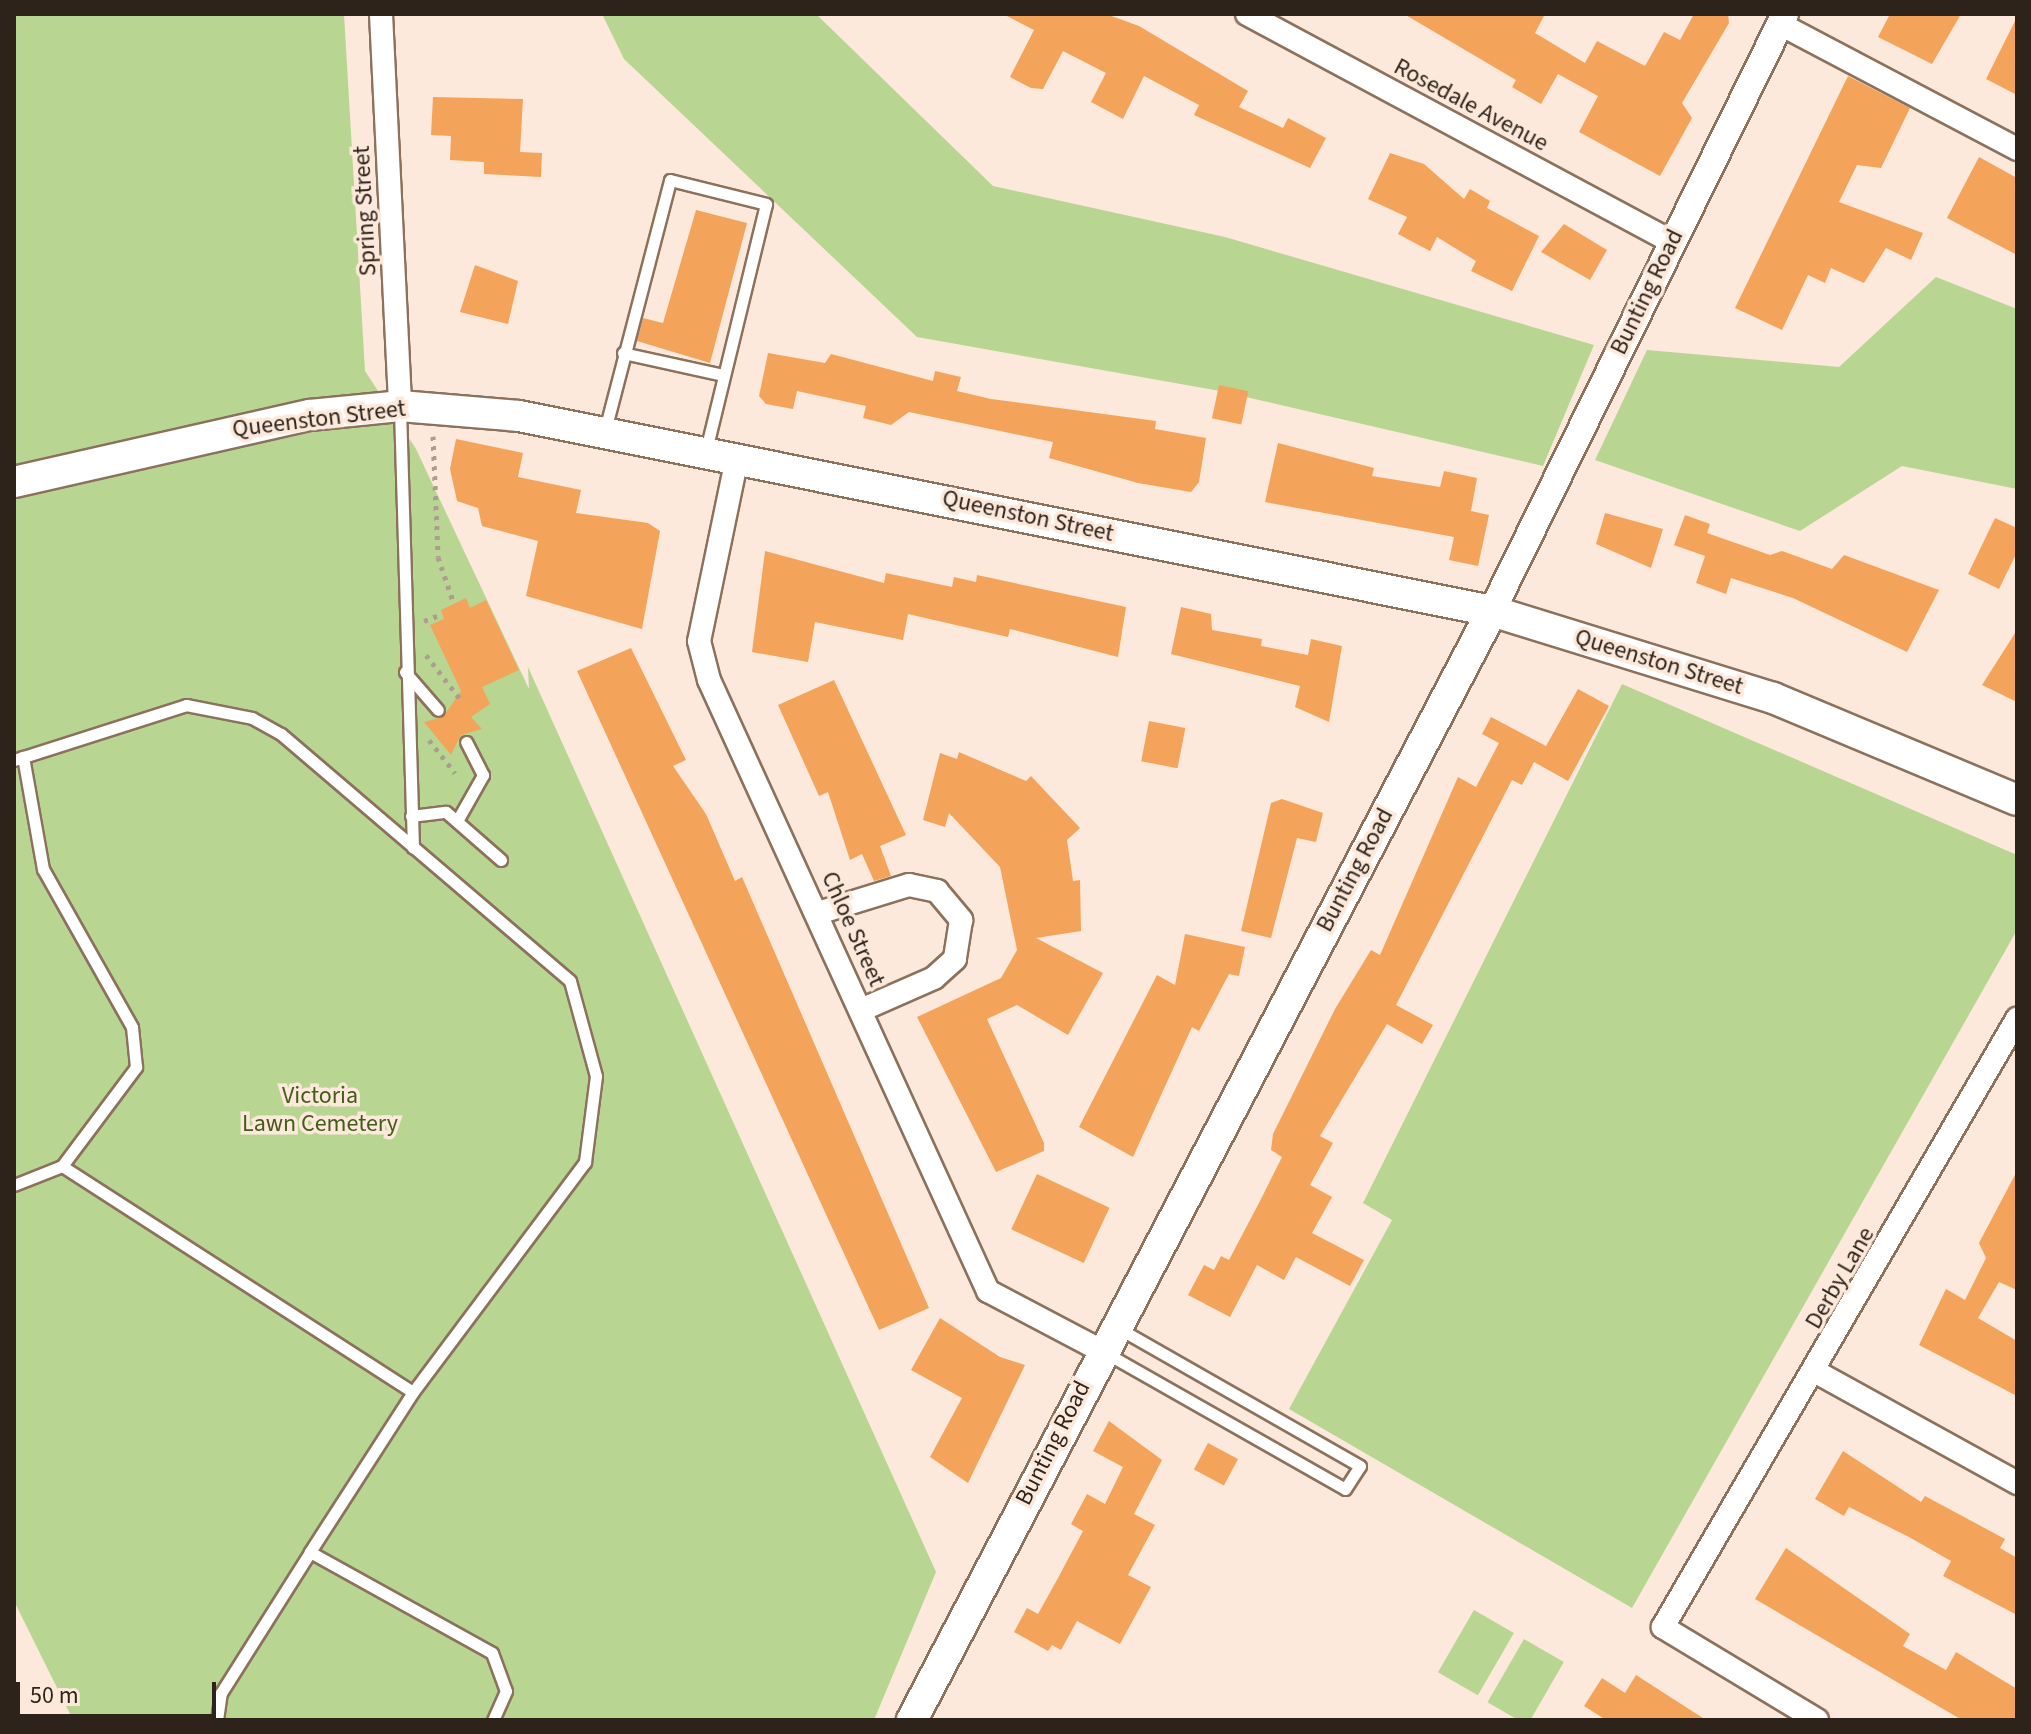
<!DOCTYPE html>
<html>
<head>
<meta charset="utf-8">
<style>
  body { margin:0 }
  #map { position:relative; width:2031px; height:1734px; overflow:hidden; background:#fce9db; font-family:"Source Sans 3",sans-serif }
  div>[style] { position:absolute }
  [style*='--x'] { left:calc(var(--x)*1px); top:calc(var(--y)*1px); width:calc(var(--w)*1px); rotate:calc(var(--a)*1deg) }
  .green>* { inset:0; background:#b8d592; transform-origin:0 0 }
  .building>* { inset:0; background:#f4a35b; transform-origin:0 0 }
  .path>* { height:5px; margin-top:-2.5px; transform-origin:0; background:repeating-linear-gradient(90deg,#ad9d91 0 4px,transparent 0 10px) }
  .roads { filter:drop-shadow(2px 0 #8c715c) drop-shadow(-2px 0 #8c715c) drop-shadow(0 2px #8c715c) drop-shadow(0 -2px #8c715c) }
  .service>* { height:11px; margin:-5.5px; padding:0 5.5px; transform-origin:5.5px; border-radius:5.5px; background:#fff }
  .minor>* { height:22px; margin:-11px; padding:0 11px; transform-origin:11px; border-radius:11px; background:#fff }
  .tertiary>* { height:26px; margin:-13px; padding:0 13px; transform-origin:13px; border-radius:13px; background:#fff }
  .secondary>* { height:30px; margin:-15px; padding:0 15px; transform-origin:15px; border-radius:15px; background:#fff }
  span { translate:-50% -50%; white-space:nowrap; text-align:center; line-height:1.15; -webkit-text-stroke:7px #fce9db; paint-order:stroke }
  .street-label { font-size:24px; color:#2e231a }
  .park-label { font-size:24px; color:#445c1b }
  .frame { position:absolute; inset:0; border:16px solid #2e231a; pointer-events:none }
  .scale { position:absolute; left:16px; top:1682px; width:200px; height:36px; box-sizing:border-box; border:4px solid #2e231a; border-top:0; padding-left:10px; font-size:24px; line-height:28px; white-space:nowrap; color:#2e231a; -webkit-text-stroke:6px #fce9db; paint-order:stroke }
</style>
</head>
<body>
<div id="map">
  <div class="green">
    <div style="clip-path:polygon(14px 14px,344px 14px,365px 371px,416px 449px,529px 689px,528px 667px,936px 1572px,874px 1720px,73px 1720px,14px 1601px)"></div>
    <div style="clip-path:polygon(602px 14px,816px 14px,993px 186px,1225px 237px,1594px 345px,1543px 466px,1220px 391px,917px 337px,624px 59px)"></div>
    <div style="clip-path:polygon(1936px 277px,2017px 309px,2017px 489px,1902px 466px,1800px 531px,1595px 460px,1647px 350px,1839px 367px)"></div>
    <div style="clip-path:polygon(1622px 684px,2017px 855px,2017px 930px,1632px 1608px,1289px 1409px,1392px 1220px,1363px 1203px)"></div>
    <div style="left:1474px;top:1610px;width:46px;height:72px;rotate:30deg"></div>
    <div style="left:1524px;top:1639px;width:46px;height:73px;rotate:30deg"></div>
  </div>
  <div class="building">
    <div style="clip-path:polygon(1003px 14px,1106px 14px,1139px 26px,1248px 91px,1239px 107px,1283px 128px,1288px 118px,1326px 138px,1310px 168px,1194px 115px,1199px 105px,1144px 76px,1123px 119px,1091px 102px,1106px 73px,1063px 51px,1043px 89px,1031px 88px,1010px 77px,1034px 30px)"></div>
    <div style="clip-path:polygon(1404px 14px,1545px 14px,1535px 33px,1585px 63px,1597px 41px,1645px 66px,1664px 32px,1680px 40px,1694px 14px,1728px 14px,1729px 23px,1682px 103px,1692px 118px,1660px 176px,1579px 132px,1598px 96px,1558px 74px,1541px 104px,1512px 87px,1516px 80px)"></div>
    <div style="clip-path:polygon(1890px 14px,1961px 14px,1932px 64px,1878px 37px)"></div>
    <div style="clip-path:polygon(2017px 17px,2017px 95px,1986px 79px)"></div>
    <div style="clip-path:polygon(1848px 76px,1910px 108px,1881px 168px,1857px 165px,1839px 202px,1923px 233px,1911px 260px,1886px 248px,1864px 283px,1831px 268px,1825px 283px,1808px 275px,1782px 330px,1735px 308px)"></div>
    <div style="clip-path:polygon(433px 97px,523px 99px,520px 152px,542px 153px,541px 177px,484px 174px,484px 162px,450px 160px,451px 136px,431px 135px)"></div>
    <div style="clip-path:polygon(1390px 153px,1424px 164px,1464px 199px,1470px 189px,1490px 201px,1487px 208px,1539px 236px,1512px 291px,1471px 271px,1476px 261px,1437px 237px,1430px 251px,1398px 234px,1407px 217px,1368px 199px)"></div>
    <div style="clip-path:polygon(1979px 157px,2017px 178px,2017px 255px,1947px 218px)"></div>
    <div style="clip-path:polygon(696px 210px,747px 223px,710px 363px,637px 341px,643px 318px,663px 323px)"></div>
    <div style="clip-path:polygon(1564px 224px,1607px 250px,1590px 280px,1541px 252px)"></div>
    <div style="clip-path:polygon(475px 265px,518px 281px,508px 324px,460px 312px)"></div>
    <div style="clip-path:polygon(768px 353px,825px 363px,831px 354px,933px 381px,935px 371px,961px 377px,957px 391px,991px 399px,1156px 421px,1155px 429px,1206px 438px,1199px 482px,1191px 492px,1138px 483px,1049px 458px,1053px 442px,909px 412px,891px 425px,863px 418px,866px 406px,797px 391px,793px 409px,766px 404px,759px 396px)"></div>
    <div style="left:1219px;top:385px;width:30px;height:34px;rotate:12deg"></div>
    <div style="clip-path:polygon(456px 439px,523px 453px,518px 477px,581px 490px,576px 513px,648px 523px,660px 531px,642px 629px,526px 596px,538px 541px,482px 526px,478px 508px,457px 501px,450px 469px)"></div>
    <div style="clip-path:polygon(1278px 443px,1374px 468px,1372px 476px,1440px 487px,1444px 471px,1477px 478px,1471px 511px,1489px 515px,1478px 566px,1449px 560px,1454px 537px,1265px 502px)"></div>
    <div style="clip-path:polygon(1605px 513px,1663px 529px,1651px 568px,1596px 544px)"></div>
    <div style="clip-path:polygon(1685px 515px,1710px 524px,1707px 533px,1770px 555px,1782px 551px,1832px 569px,1844px 555px,1939px 590px,1907px 652px,1793px 598px,1731px 578px,1726px 594px,1696px 583px,1705px 556px,1674px 545px)"></div>
    <div style="clip-path:polygon(1995px 518px,2017px 528px,2017px 552px,1999px 589px,1968px 574px)"></div>
    <div style="clip-path:polygon(765px 551px,884px 583px,886px 573px,952px 587px,954px 577px,976px 582px,977px 575px,1126px 607px,1118px 657px,1010px 629px,1008px 637px,908px 614px,903px 640px,815px 622px,808px 662px,752px 652px)"></div>
    <div style="clip-path:polygon(466px 598px,470px 608px,486px 600px,519px 670px,482px 687px,490px 704px,471px 717px,482px 729px,461px 735px,451px 755px,424px 722px,443px 717px,461px 691px,430px 625px,444px 619px,441px 610px)"></div>
    <div style="clip-path:polygon(1181px 607px,1211px 614px,1212px 630px,1262px 639px,1261px 646px,1308px 655px,1311px 639px,1342px 646px,1329px 722px,1295px 707px,1300px 686px,1171px 654px)"></div>
    <div style="clip-path:polygon(2017px 630px,2017px 702px,1982px 685px)"></div>
    <div style="clip-path:polygon(631px 648px,686px 760px,673px 766px,706px 814px,735px 881px,742px 877px,929px 1308px,879px 1330px,577px 671px)"></div>
    <div style="clip-path:polygon(834px 680px,906px 835px,880px 846px,891px 876px,874px 881px,862px 854px,850px 860px,828px 792px,819px 796px,778px 705px)"></div>
    <div style="clip-path:polygon(1578px 689px,1609px 706px,1568px 781px,1534px 762px,1522px 785px,1512px 780px,1396px 1005px,1433px 1025px,1422px 1044px,1387px 1024px,1320px 1136px,1333px 1143px,1310px 1185px,1332px 1197px,1312px 1233px,1364px 1260px,1350px 1286px,1296px 1257px,1284px 1280px,1257px 1265px,1230px 1317px,1188px 1295px,1204px 1265px,1214px 1270px,1221px 1256px,1229px 1260px,1261px 1199px,1282px 1157px,1271px 1150px,1273px 1134px,1335px 1009px,1371px 950px,1380px 955px,1458px 777px,1476px 787px,1499px 743px,1482px 734px,1491px 717px,1546px 746px)"></div>
    <div style="left:1149px;top:721px;width:37px;height:41px;rotate:11deg"></div>
    <div style="clip-path:polygon(959px 752px,1026px 781px,1031px 776px,1080px 828px,1067px 840px,1073px 881px,1080px 880px,1081px 931px,1036px 938px,1103px 973px,1068px 1035px,1017px 1005px,987px 1019px,1044px 1143px,1044px 1151px,996px 1172px,917px 1017px,1001px 978px,1017px 950px,1000px 867px,949px 813px,945px 827px,923px 820px,940px 753px,957px 759px)"></div>
    <div style="clip-path:polygon(1282px 799px,1323px 813px,1316px 842px,1297px 838px,1271px 938px,1241px 931px,1271px 803px)"></div>
    <div style="clip-path:polygon(1185px 934px,1245px 947px,1239px 976px,1229px 974px,1199px 1031px,1192px 1027px,1133px 1157px,1079px 1127px,1157px 975px,1175px 985px)"></div>
    <div style="clip-path:polygon(2017px 1171px,2017px 1290px,1999px 1282px,1978px 1318px,2017px 1341px,2017px 1396px,1919px 1345px,1946px 1289px,1965px 1300px,1986px 1258px,1979px 1243px)"></div>
    <div style="left:1037px;top:1174px;width:80px;height:61px;rotate:25deg"></div>
    <div style="clip-path:polygon(940px 1318px,1000px 1357px,1025px 1365px,968px 1483px,930px 1457px,962px 1398px,911px 1370px)"></div>
    <div style="clip-path:polygon(1109px 1421px,1162px 1460px,1134px 1514px,1155px 1525px,1128px 1575px,1151px 1587px,1120px 1644px,1077px 1621px,1061px 1650px,1052px 1645px,1048px 1651px,1014px 1632px,1027px 1608px,1038px 1614px,1058px 1578px,1083px 1531px,1071px 1524px,1087px 1494px,1105px 1504px,1123px 1467px,1093px 1451px)"></div>
    <div style="left:1208px;top:1443px;width:34px;height:30px;rotate:28deg"></div>
    <div style="clip-path:polygon(1843px 1451px,1921px 1502px,1925px 1496px,2005px 1539px,2000px 1548px,2017px 1558px,2017px 1615px,1943px 1576px,1951px 1561px,1909px 1537px,1849px 1507px,1844px 1516px,1815px 1499px)"></div>
    <div style="clip-path:polygon(1786px 1548px,1910px 1634px,1903px 1646px,1946px 1670px,1956px 1652px,2017px 1689px,2017px 1720px,1962px 1720px,1755px 1599px)"></div>
    <div style="clip-path:polygon(1636px 1675px,1706px 1720px,1606px 1720px,1584px 1706px,1602px 1678px,1625px 1693px)"></div>
  </div>
  <div class="path">
    <div style="--x:433;--y:436;--w:121;--a:87.6"></div>
    <div style="--x:438;--y:557;--w:50;--a:71.2"></div>
    <div style="--x:424;--y:621;--w:19;--a:-21"></div>
    <div style="--x:426;--y:655;--w:56;--a:52.3"></div>
    <div style="--x:429;--y:740;--w:42;--a:51.8"></div>
  </div>
  <div class="roads">
    <div class="service">
      <div style="--x:623;--y:353;--w:102;--a:12.4"></div>
      <div style="--x:400;--y:409;--w:439;--a:88.3"></div>
      <div style="--x:605;--y:430;--w:258;--a:-75.4"></div>
      <div style="--x:670;--y:180;--w:99;--a:14"></div>
      <div style="--x:766;--y:204;--w:253;--a:103.7"></div>
      <div style="--x:405;--y:672;--w:50;--a:49"></div>
      <div style="--x:14;--y:760;--w:181;--a:-17.7"></div>
      <div style="--x:186;--y:705;--w:67;--a:11.1"></div>
      <div style="--x:252;--y:718;--w:33;--a:29"></div>
      <div style="--x:281;--y:734;--w:380;--a:40.5"></div>
      <div style="--x:570;--y:981;--w:98;--a:74.7"></div>
      <div style="--x:596;--y:1076;--w:87;--a:97.3"></div>
      <div style="--x:585;--y:1162;--w:287;--a:126.8"></div>
      <div style="--x:413;--y:1392;--w:190;--a:122.8"></div>
      <div style="--x:411;--y:816;--w:35;--a:-7"></div>
      <div style="--x:446;--y:812;--w:73;--a:41.1"></div>
      <div style="--x:457;--y:821;--w:53;--a:-60.5"></div>
      <div style="--x:483;--y:775;--w:37;--a:-117"></div>
      <div style="--x:62;--y:1166;--w:417;--a:32.8"></div>
      <div style="--x:14;--y:1185;--w:52;--a:-21.6"></div>
      <div style="--x:62;--y:1166;--w:124;--a:-53.2"></div>
      <div style="--x:136;--y:1067;--w:40;--a:-95.7"></div>
      <div style="--x:132;--y:1027;--w:181;--a:-119.4"></div>
      <div style="--x:43;--y:869;--w:114;--a:-100.1"></div>
      <div style="--x:1104;--y:1352;--w:277;--a:29.6"></div>
      <div style="--x:1345;--y:1489;--w:27;--a:-57"></div>
      <div style="--x:1360;--y:1466;--w:279;--a:-150.3"></div>
      <div style="--x:217;--y:1720;--w:27;--a:-82"></div>
      <div style="--x:221;--y:1693;--w:167;--a:-57.7"></div>
      <div style="--x:310;--y:1552;--w:208;--a:29"></div>
      <div style="--x:492;--y:1653;--w:40;--a:69.8"></div>
      <div style="--x:506;--y:1691;--w:32;--a:114"></div>
    </div>
    <div class="minor">
      <div style="--x:381;--y:14;--w:392;--a:87.2"></div>
      <div style="--x:1247;--y:14;--w:481;--a:28.2"></div>
      <div style="--x:1780;--y:24;--w:268;--a:27.8"></div>
      <div style="--x:737;--y:458;--w:187;--a:101.7"></div>
      <div style="--x:699;--y:641;--w:40;--a:75.6"></div>
      <div style="--x:709;--y:680;--w:672;--a:65.46"></div>
      <div style="--x:988;--y:1291;--w:127;--a:27.8"></div>
      <div style="--x:818;--y:913;--w:95;--a:-17.1"></div>
      <div style="--x:909;--y:885;--w:29;--a:12"></div>
      <div style="--x:937;--y:891;--w:38;--a:50"></div>
      <div style="--x:961;--y:920;--w:39;--a:99"></div>
      <div style="--x:955;--y:959;--w:28;--a:138"></div>
      <div style="--x:934;--y:978;--w:80;--a:156.3"></div>
      <div style="--x:1816;--y:1372;--w:230;--a:28.9"></div>
      <div style="--x:1817;--y:1720;--w:180;--a:-148.9"></div>
      <div style="--x:1663;--y:1627;--w:704;--a:-59.79"></div>
    </div>
    <div class="tertiary">
      <div style="--x:1492;--y:611;--w:665;--a:-63.86"></div>
    </div>
    <div class="secondary">
      <div style="--x:14;--y:482;--w:303;--a:-12.8"></div>
      <div style="--x:310;--y:415;--w:90;--a:-5.7"></div>
      <div style="--x:400;--y:406;--w:119;--a:4.8"></div>
      <div style="--x:519;--y:416;--w:992;--a:11.33"></div>
      <div style="--x:1492;--y:611;--w:294;--a:17.2"></div>
      <div style="--x:1773;--y:698;--w:264;--a:22.7"></div>
      <div style="--x:912;--y:1720;--w:1252;--a:-62.39"></div>
    </div>
  </div>
  <div class="street-label">
    <span style="left:1471px;top:105px;rotate:28deg">Rosedale Avenue</span>
    <span style="left:365px;top:211px;rotate:-93deg">Spring Street</span>
    <span style="left:1647px;top:292px;rotate:-64deg">Bunting Road</span>
    <span style="left:319px;top:419px;rotate:-7deg">Queenston Street</span>
    <span style="left:1028px;top:516px;rotate:12deg">Queenston Street</span>
    <span style="left:1659px;top:662px;rotate:17deg">Queenston Street</span>
    <span style="left:1355px;top:870px;rotate:-62deg">Bunting Road</span>
    <span style="left:853px;top:929px;rotate:66deg">Chloe Street</span>
    <span style="left:1840px;top:1278px;rotate:-60deg">Derby Lane</span>
    <span style="left:1053px;top:1443px;rotate:-63deg">Bunting Road</span>
  </div>
  <div class="park-label">
    <span style="left:320px;top:1110px">Victoria<br>Lawn Cemetery</span>
  </div>
  <div class="frame"></div>
  <div class="scale">50 m</div>
</div>
</body>
</html>
